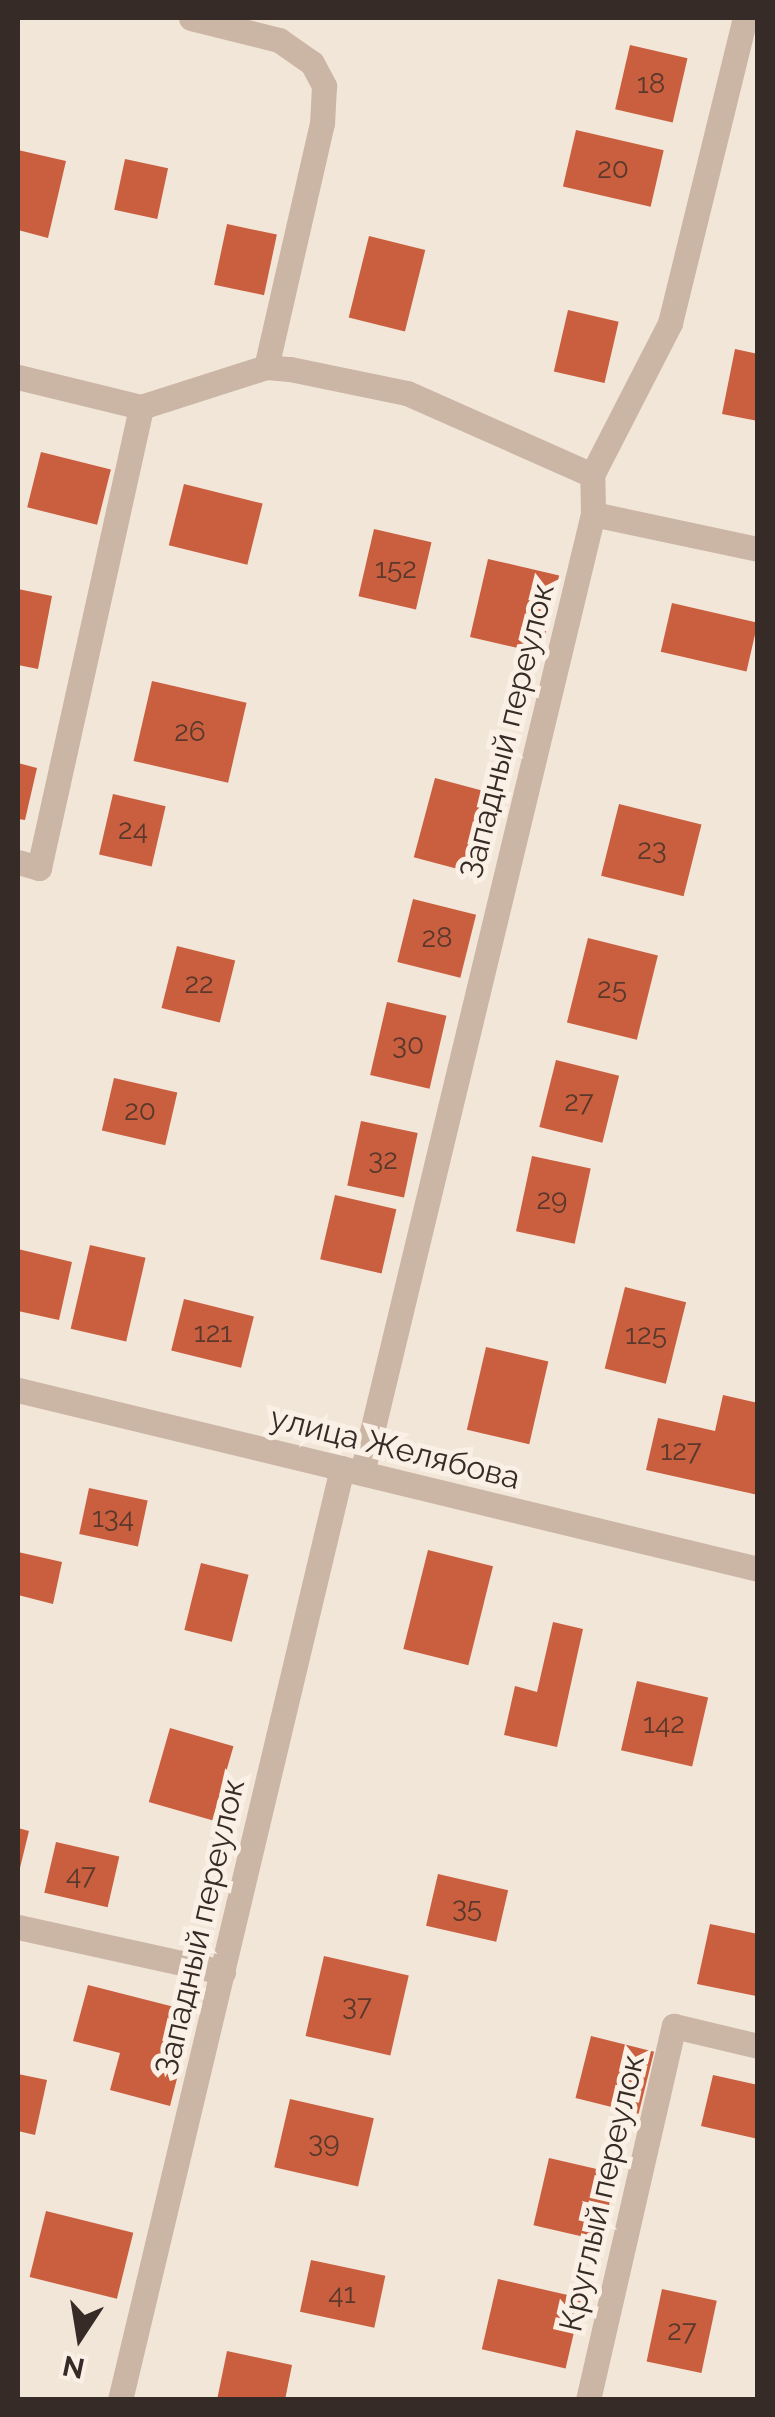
<!DOCTYPE html>
<html>
<head>
<meta charset="utf-8">
<style>
  body { margin:0 }
  #map { position:relative; width:775px; height:2417px; overflow:hidden; background:#f2e6d9; font-family:Raleway,sans-serif }
  div>[style] { position:absolute }
  [style*='--x'] { left:calc(var(--x)*1px); top:calc(var(--y)*1px); width:calc(var(--w)*1px); rotate:calc(var(--a)*1deg) }
  .building>* { inset:0; background:#ca5f3f; transform-origin:0 0 }
  .street>* { height:25px; margin:-12.5px; padding:0 12.5px; transform-origin:12.5px; border-radius:12.5px; background:#cbb5a5 }
  span { translate:-50% -50%; white-space:nowrap; text-align:center; line-height:1.15; -webkit-text-stroke:10px #faf0e5; paint-order:stroke }
  .number-label { font-size:28px; color:#5b382c }
  .number-label span { -webkit-text-stroke-width:0 }
  .street-label { font-size:32px; color:#362b26 }
  .frame { position:absolute; inset:0; border:20px solid #362b26; pointer-events:none }
  .north { position:absolute; left:30px; top:2287px; width:100px; height:100px; -webkit-text-stroke:8px #faf0e5; paint-order:stroke; rotate:192deg; font-size:28px; font-weight:700; line-height:40px; text-align:center; color:#362b26 }
  .north::after { content:''; display:block; margin:auto; width:35px; height:45px; background:#362b26; clip-path:polygon(50% 0,100% 100%,50% 72%,0 100%) }
</style>
</head>
<body>
<div id="map">
  <div class="building">
    <div style="left:630px;top:45px;width:59px;height:66px;rotate:13deg"></div>
    <div style="left:576px;top:130px;width:90px;height:58px;rotate:13deg"></div>
    <div style="clip-path:polygon(18px 150px,66px 161px,48px 238px,18px 230px)"></div>
    <div style="left:125px;top:159px;width:44px;height:52px;rotate:12deg"></div>
    <div style="left:227px;top:224px;width:51px;height:62px;rotate:12deg"></div>
    <div style="left:369px;top:236px;width:58px;height:84px;rotate:14deg"></div>
    <div style="left:568px;top:310px;width:52px;height:63px;rotate:13deg"></div>
    <div style="clip-path:polygon(735px 349px,758px 354px,758px 421px,722px 414px)"></div>
    <div style="left:41px;top:452px;width:72px;height:57px;rotate:14deg"></div>
    <div style="left:184px;top:484px;width:81px;height:63px;rotate:14deg"></div>
    <div style="left:374px;top:529px;width:59px;height:69px;rotate:13deg"></div>
    <div style="left:488px;top:559px;width:73px;height:80px;rotate:13deg"></div>
    <div style="clip-path:polygon(18px 589px,52px 596px,38px 669px,18px 665px)"></div>
    <div style="left:672px;top:603px;width:88px;height:50px;rotate:13deg"></div>
    <div style="left:152px;top:681px;width:97px;height:82px;rotate:13deg"></div>
    <div style="clip-path:polygon(18px 763px,37px 768px,25px 820px,18px 819px)"></div>
    <div style="left:435px;top:778px;width:68px;height:82px;rotate:15deg"></div>
    <div style="left:113px;top:794px;width:54px;height:62px;rotate:13deg"></div>
    <div style="left:619px;top:804px;width:85px;height:74px;rotate:14deg"></div>
    <div style="left:413px;top:899px;width:65px;height:65px;rotate:14deg"></div>
    <div style="left:588px;top:938px;width:72px;height:87px;rotate:14deg"></div>
    <div style="left:177px;top:946px;width:60px;height:64px;rotate:14deg"></div>
    <div style="left:387px;top:1002px;width:61px;height:75px;rotate:13deg"></div>
    <div style="left:556px;top:1060px;width:65px;height:69px;rotate:14deg"></div>
    <div style="left:114px;top:1078px;width:65px;height:54px;rotate:13deg"></div>
    <div style="left:361px;top:1121px;width:58px;height:66px;rotate:12deg"></div>
    <div style="left:532px;top:1156px;width:60px;height:77px;rotate:12deg"></div>
    <div style="left:335px;top:1195px;width:63px;height:66px;rotate:13deg"></div>
    <div style="left:90px;top:1245px;width:57px;height:86px;rotate:13deg"></div>
    <div style="clip-path:polygon(18px 1249px,72px 1262px,59px 1320px,18px 1311px)"></div>
    <div style="left:625px;top:1287px;width:63px;height:84px;rotate:14deg"></div>
    <div style="left:184px;top:1299px;width:72px;height:53px;rotate:14deg"></div>
    <div style="left:486px;top:1347px;width:64px;height:85px;rotate:13deg"></div>
    <div style="clip-path:polygon(723px 1395px,758px 1403px,758px 1495px,646px 1470px,658px 1418px,715px 1431px)"></div>
    <div style="left:89px;top:1488px;width:60px;height:47px;rotate:12deg"></div>
    <div style="left:428px;top:1550px;width:67px;height:102px;rotate:14deg"></div>
    <div style="clip-path:polygon(18px 1552px,62px 1562px,53px 1604px,18px 1595px)"></div>
    <div style="left:201px;top:1563px;width:49px;height:69px;rotate:14deg"></div>
    <div style="clip-path:polygon(553px 1622px,583px 1629px,557px 1747px,504px 1735px,515px 1686px,537px 1692px)"></div>
    <div style="left:637px;top:1681px;width:73px;height:71px;rotate:13deg"></div>
    <div style="left:170px;top:1728px;width:66px;height:77px;rotate:16deg"></div>
    <div style="clip-path:polygon(18px 1828px,29px 1831px,19px 1872px,18px 1872px)"></div>
    <div style="left:56px;top:1842px;width:65px;height:52px;rotate:13deg"></div>
    <div style="left:438px;top:1874px;width:72px;height:53px;rotate:13deg"></div>
    <div style="clip-path:polygon(710px 1924px,758px 1934px,756px 1996px,697px 1984px)"></div>
    <div style="left:324px;top:1956px;width:87px;height:82px;rotate:13deg"></div>
    <div style="clip-path:polygon(88px 1985px,194px 2012px,170px 2106px,110px 2090px,120px 2053px,73px 2041px)"></div>
    <div style="left:591px;top:2036px;width:65px;height:64px;rotate:14deg"></div>
    <div style="clip-path:polygon(18px 2074px,47px 2080px,35px 2135px,18px 2131px)"></div>
    <div style="clip-path:polygon(713px 2075px,758px 2085px,758px 2139px,701px 2126px)"></div>
    <div style="left:290px;top:2099px;width:86px;height:70px;rotate:13deg"></div>
    <div style="left:549px;top:2158px;width:69px;height:69px;rotate:13deg"></div>
    <div style="left:46px;top:2211px;width:90px;height:68px;rotate:14deg"></div>
    <div style="left:311px;top:2260px;width:76px;height:53px;rotate:12deg"></div>
    <div style="left:498px;top:2279px;width:86px;height:72px;rotate:13deg"></div>
    <div style="left:662px;top:2289px;width:56px;height:74px;rotate:12deg"></div>
    <div style="clip-path:polygon(227px 2351px,292px 2365px,285px 2400px,217px 2400px)"></div>
  </div>
  <div class="street">
    <div style="--x:191;--y:18;--w:91;--a:14"></div>
    <div style="--x:279;--y:40;--w:40;--a:34.9"></div>
    <div style="--x:312;--y:63;--w:26;--a:62"></div>
    <div style="--x:324;--y:86;--w:37;--a:93"></div>
    <div style="--x:322;--y:123;--w:250;--a:102.9"></div>
    <div style="--x:18;--y:377;--w:127;--a:13.7"></div>
    <div style="--x:141;--y:407;--w:131;--a:-17.7"></div>
    <div style="--x:266;--y:367;--w:24;--a:5"></div>
    <div style="--x:290;--y:369;--w:119;--a:11.6"></div>
    <div style="--x:407;--y:393;--w:202;--a:23.9"></div>
    <div style="--x:593;--y:514;--w:169;--a:12"></div>
    <div style="--x:18;--y:862;--w:22;--a:16"></div>
    <div style="--x:39;--y:868;--w:472;--a:-77.5"></div>
    <div style="--x:18;--y:1390;--w:761;--a:13.6"></div>
    <div style="--x:362;--y:1473;--w:986;--a:-76.46"></div>
    <div style="--x:593;--y:514;--w:39;--a:-91"></div>
    <div style="--x:592;--y:475;--w:171;--a:-62.8"></div>
    <div style="--x:670;--y:323;--w:314;--a:-76.2"></div>
    <div style="--x:18;--y:1927;--w:210;--a:12.4"></div>
    <div style="--x:120;--y:2400;--w:958;--a:-76.6"></div>
    <div style="--x:588;--y:2400;--w:384;--a:-77.1"></div>
    <div style="--x:674;--y:2026;--w:86;--a:13.4"></div>
  </div>
  <div class="number-label">
    <span style="left:651px;top:84px">18</span>
    <span style="left:613px;top:169px">20</span>
    <span style="left:396px;top:569px">152</span>
    <span style="left:190px;top:732px">26</span>
    <span style="left:133px;top:830px">24</span>
    <span style="left:652px;top:850px">23</span>
    <span style="left:437px;top:938px">28</span>
    <span style="left:199px;top:984px">22</span>
    <span style="left:612px;top:989px">25</span>
    <span style="left:408px;top:1045px">30</span>
    <span style="left:579px;top:1102px">27</span>
    <span style="left:140px;top:1111px">20</span>
    <span style="left:383px;top:1160px">32</span>
    <span style="left:552px;top:1200px">29</span>
    <span style="left:213px;top:1333px">121</span>
    <span style="left:646px;top:1335px">125</span>
    <span style="left:681px;top:1451px">127</span>
    <span style="left:113px;top:1518px">134</span>
    <span style="left:664px;top:1724px">142</span>
    <span style="left:81px;top:1875px">47</span>
    <span style="left:467px;top:1908px">35</span>
    <span style="left:357px;top:2006px">37</span>
    <span style="left:324px;top:2143px">39</span>
    <span style="left:342px;top:2294px">41</span>
    <span style="left:682px;top:2331px">27</span>
  </div>
  <div class="street-label">
    <span style="left:507px;top:731px;rotate:-76deg">Западный переулок</span>
    <span style="left:395px;top:1448px;rotate:14deg">улица Желябова</span>
    <span style="left:200px;top:1927px;rotate:-77deg">Западный переулок</span>
    <span style="left:602px;top:2193px;rotate:-77deg">Круглый переулок</span>
  </div>
  <div class="frame"></div>
  <div class="north">N</div>
</div>
</body>
</html>
